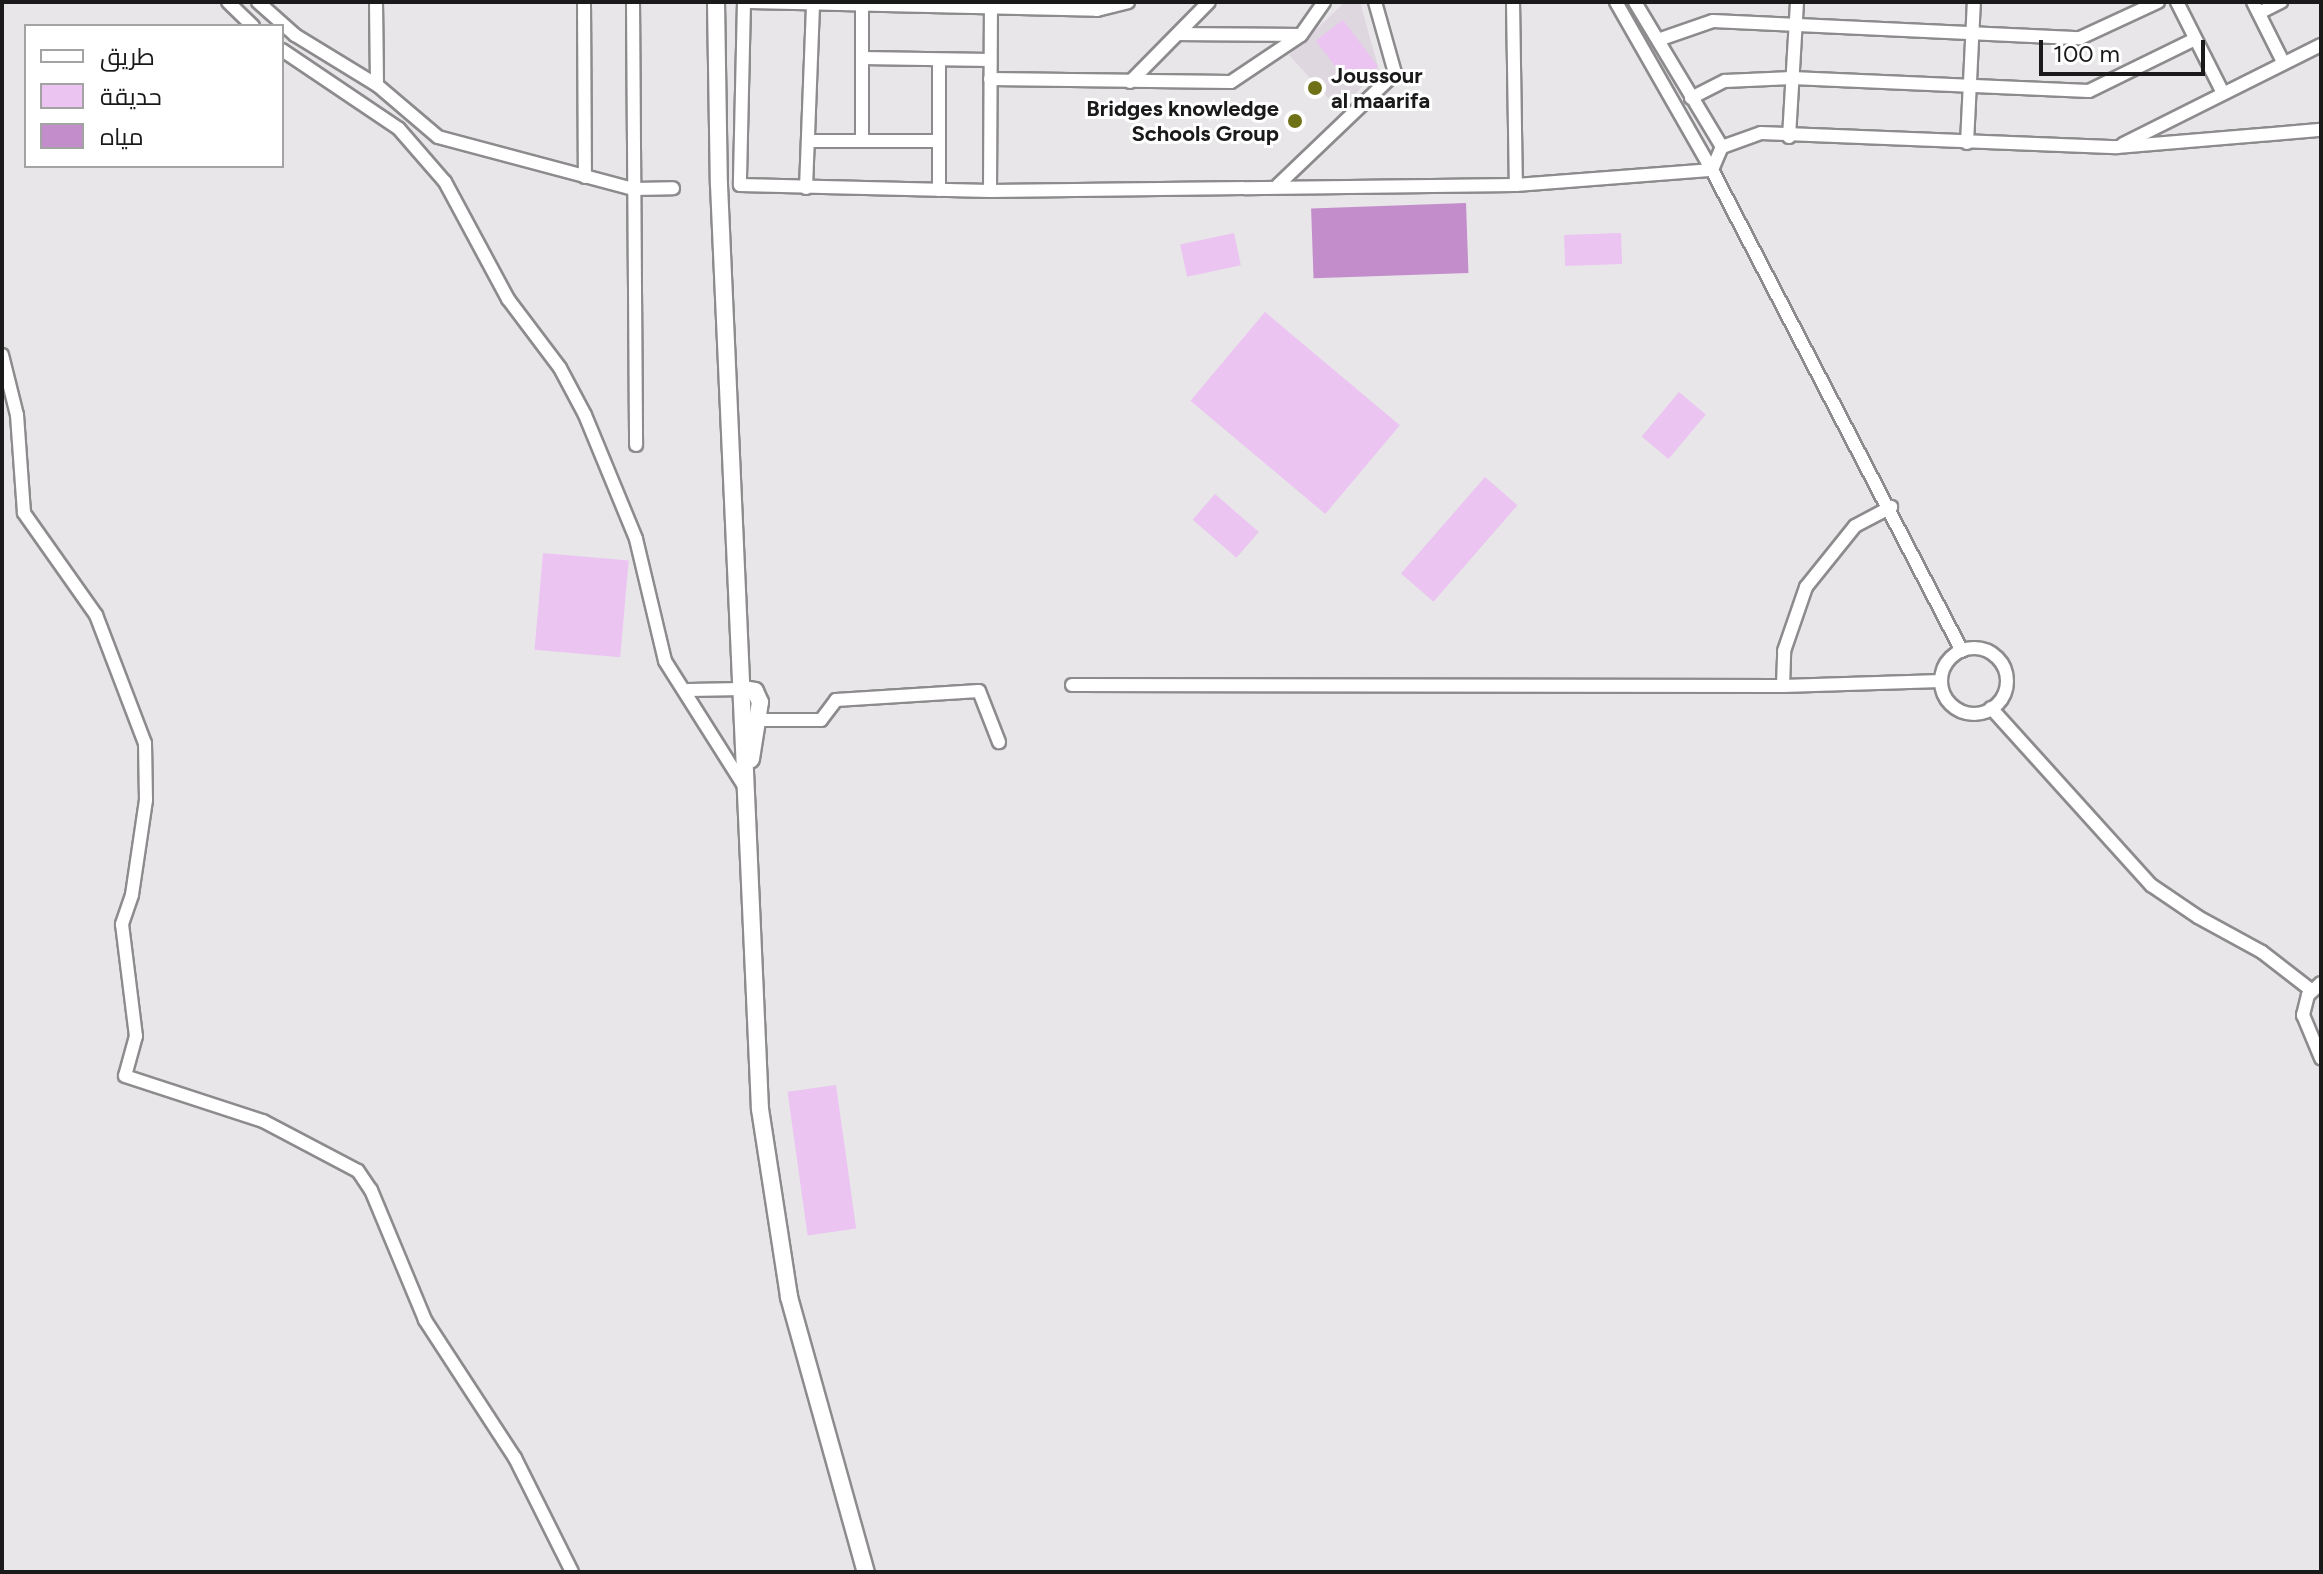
<!DOCTYPE html>
<html>
<head>
<meta charset="utf-8">
<style>
  body { margin:0 }
  #map { position:relative; width:2323px; height:1574px; overflow:hidden; background:#e8e6e9; font-family:Figtree,Cairo,sans-serif }
  div>[style] { position:absolute }
  [style*='--x'] { left:calc(var(--x)*1px); top:calc(var(--y)*1px); width:calc(var(--w)*1px); rotate:calc(var(--a)*1deg) }
  .built>* { inset:0; background:#dfd7e0 }
  .green>* { inset:0; background:#ebc4f2; transform-origin:0 0 }
  .water>* { inset:0; background:#c38dcc; transform-origin:0 0 }
  .roads { filter:drop-shadow(2px 0 #8d8b8d) drop-shadow(-2px 0 #8d8b8d) drop-shadow(0 2px #8d8b8d) drop-shadow(0 -2px #8d8b8d) }
  .minor>* { height:12px; margin:-6px; padding:0 6px; transform-origin:6px; border-radius:6px; background:#fff }
  .minor>.ring { margin:-6px; padding:0; box-sizing:content-box; background:none; border:12px solid #fff; border-radius:50% }
  .major>* { height:16px; margin:-8px; padding:0 8px; transform-origin:8px; border-radius:8px; background:#fff }
  .dots>* { width:22px; height:22px; translate:-50% -50%; box-sizing:border-box; border:4px solid #fff; border-radius:50% }
  span { translate:-50% -50%; white-space:nowrap; text-align:center; line-height:1.15; -webkit-text-stroke:6px #fff; paint-order:stroke }
  .poi-label { font-size:22px; color:#1a1a1b; font-weight:700 }
  .left { translate:0 -50%; text-align:left }
  .right { translate:-100% -50%; text-align:right }
  .frame { position:absolute; inset:0; border:4px solid #1a1a1b; pointer-events:none }
  .legend { position:absolute; left:24px; top:24px; width:260px; height:144px; box-sizing:border-box; background:#fff; border:2px solid #a3a3a4; margin:0; padding:10px 14px; list-style:none; font-size:24px; color:#1a1a1b }
  .legend li { display:flex; align-items:center; gap:16px; height:40px }
  .legend b { width:40px; border:2px solid #a3a3a4 }
  .scale { position:absolute; left:2039px; top:40px; width:166px; height:36px; box-sizing:border-box; border:4px solid #1a1a1b; border-top:0; padding-left:10px; font-size:24px; line-height:28px; white-space:nowrap; color:#1a1a1b; -webkit-text-stroke:6px #fff; paint-order:stroke }
</style>
</head>
<body>
<div id="map">
  <div class="built">
    <div style="clip-path:polygon(1345px 2px,1360px 2px,1379px 70px,1339px 110px,1289px 55px)"></div>
  </div>
  <div class="green">
    <div style="left:1343px;top:20px;width:58px;height:34px;rotate:53deg"></div>
    <div style="left:1234px;top:233px;width:33px;height:55px;rotate:78deg"></div>
    <div style="left:1621px;top:233px;width:31px;height:57px;rotate:88deg"></div>
    <div style="left:1265px;top:312px;width:176px;height:116px;rotate:40deg"></div>
    <div style="left:1679px;top:392px;width:35px;height:58px;rotate:40deg"></div>
    <div style="left:1485px;top:477px;width:43px;height:128px;rotate:41deg"></div>
    <div style="left:1215px;top:494px;width:58px;height:34px;rotate:41deg"></div>
    <div style="left:543px;top:553px;width:86px;height:97px;rotate:5deg"></div>
    <div style="left:836px;top:1085px;width:145px;height:49px;rotate:82deg"></div>
  </div>
  <div class="water">
    <div style="left:1466px;top:203px;width:70px;height:155px;rotate:88deg"></div>
  </div>
  <div class="roads">
    <div class="minor">
      <div style="--x:228;--y:2;--w:35;--a:44"></div>
      <div style="--x:258;--y:2;--w:50;--a:41.7"></div>
      <div style="--x:295;--y:35;--w:96;--a:31.4"></div>
      <div style="--x:377;--y:85;--w:80;--a:40.4"></div>
      <div style="--x:438;--y:137;--w:203;--a:14.9"></div>
      <div style="--x:634;--y:189;--w:39;--a:-1"></div>
      <div style="--x:376;--y:2;--w:83;--a:89.3"></div>
      <div style="--x:584;--y:2;--w:175;--a:89.7"></div>
      <div style="--x:633;--y:2;--w:443;--a:89.6"></div>
      <div style="--x:744;--y:2;--w:183;--a:91.3"></div>
      <div style="--x:740;--y:185;--w:250;--a:1.4"></div>
      <div style="--x:990;--y:191;--w:526;--a:-0.65"></div>
      <div style="--x:1516;--y:185;--w:197;--a:-4.4"></div>
      <div style="--x:1712;--y:170;--w:25;--a:-67"></div>
      <div style="--x:1722;--y:147;--w:169;--a:-121"></div>
      <div style="--x:750;--y:2;--w:347;--a:1.3"></div>
      <div style="--x:1097;--y:10;--w:32;--a:-14"></div>
      <div style="--x:1513;--y:2;--w:183;--a:89.1"></div>
      <div style="--x:1616;--y:2;--w:193;--a:60.3"></div>
      <div style="--x:1712;--y:170;--w:542;--a:62.54"></div>
      <div style="--x:2177;--y:2;--w:100;--a:63.2"></div>
      <div style="--x:2253;--y:2;--w:65;--a:63.4"></div>
      <div style="--x:2259;--y:13;--w:25;--a:-27"></div>
      <div style="--x:1179;--y:34;--w:120;--a:0.5"></div>
      <div style="--x:1658;--y:40;--w:58;--a:-19.1"></div>
      <div style="--x:1713;--y:21;--w:367;--a:2.7"></div>
      <div style="--x:2080;--y:38;--w:86;--a:-24.8"></div>
      <div style="--x:282;--y:50;--w:141;--a:34"></div>
      <div style="--x:399;--y:129;--w:70;--a:49"></div>
      <div style="--x:445;--y:182;--w:133;--a:61.7"></div>
      <div style="--x:508;--y:299;--w:86;--a:53"></div>
      <div style="--x:560;--y:368;--w:53;--a:62"></div>
      <div style="--x:585;--y:415;--w:134;--a:67.6"></div>
      <div style="--x:636;--y:539;--w:125;--a:76.6"></div>
      <div style="--x:665;--y:661;--w:148;--a:57.7"></div>
      <div style="--x:862;--y:58;--w:128;--a:0.9"></div>
      <div style="--x:990;--y:79;--w:241;--a:0.7"></div>
      <div style="--x:1231;--y:82;--w:84;--a:-33.9"></div>
      <div style="--x:1301;--y:35;--w:40;--a:-55.1"></div>
      <div style="--x:1130;--y:82;--w:112;--a:-45.4"></div>
      <div style="--x:1691;--y:98;--w:38;--a:-27"></div>
      <div style="--x:1725;--y:81;--w:67;--a:-2.6"></div>
      <div style="--x:1792;--y:78;--w:297;--a:2.5"></div>
      <div style="--x:2089;--y:91;--w:118;--a:-26.1"></div>
      <div style="--x:1789;--y:137;--w:135;--a:-86.6"></div>
      <div style="--x:809;--y:141;--w:129;--a:0"></div>
      <div style="--x:862;--y:141;--w:137;--a:-90"></div>
      <div style="--x:1967;--y:143;--w:141;--a:-87.2"></div>
      <div style="--x:2123;--y:144;--w:221;--a:-26.6"></div>
      <div style="--x:1722;--y:147;--w:41;--a:-19.7"></div>
      <div style="--x:1761;--y:133;--w:356;--a:2.3"></div>
      <div style="--x:2117;--y:147;--w:205;--a:-4.8"></div>
      <div style="--x:1278;--y:185;--w:162;--a:-43.7"></div>
      <div style="--x:1395;--y:73;--w:74;--a:-105.7"></div>
      <div style="--x:806;--y:188;--w:185;--a:-87.8"></div>
      <div style="--x:939;--y:190;--w:130;--a:-90"></div>
      <div style="--x:990;--y:191;--w:189;--a:-89.7"></div>
      <div style="--x:2;--y:355;--w:62;--a:76"></div>
      <div style="--x:17;--y:415;--w:98;--a:85.9"></div>
      <div style="--x:24;--y:513;--w:125;--a:54.8"></div>
      <div style="--x:96;--y:615;--w:137;--a:69.1"></div>
      <div style="--x:145;--y:743;--w:57;--a:89"></div>
      <div style="--x:146;--y:800;--w:96;--a:98.4"></div>
      <div style="--x:132;--y:895;--w:31;--a:109"></div>
      <div style="--x:122;--y:924;--w:113;--a:82.9"></div>
      <div style="--x:136;--y:1036;--w:41;--a:105.4"></div>
      <div style="--x:125;--y:1076;--w:145;--a:18.1"></div>
      <div style="--x:263;--y:1121;--w:107;--a:27.8"></div>
      <div style="--x:358;--y:1171;--w:23;--a:56"></div>
      <div style="--x:371;--y:1190;--w:141;--a:67.4"></div>
      <div style="--x:425;--y:1320;--w:165;--a:56.9"></div>
      <div style="--x:515;--y:1458;--w:127;--a:63.4"></div>
      <div class="ring" style="left:1941px;top:648px;width:54px;height:54px"></div>
      <div style="--x:1072;--y:685;--w:711;--a:0.08"></div>
      <div style="--x:1783;--y:686;--w:158;--a:-1.8"></div>
      <div style="--x:1783;--y:686;--w:35;--a:-88"></div>
      <div style="--x:1784;--y:651;--w:68;--a:-71"></div>
      <div style="--x:1806;--y:587;--w:78;--a:-51.2"></div>
      <div style="--x:1855;--y:526;--w:41;--a:-27.8"></div>
      <div style="--x:688;--y:690;--w:55;--a:-1"></div>
      <div style="--x:1991;--y:708;--w:239;--a:47.9"></div>
      <div style="--x:2151;--y:885;--w:57;--a:34.2"></div>
      <div style="--x:2198;--y:917;--w:73;--a:28.7"></div>
      <div style="--x:2262;--y:952;--w:62;--a:37.8"></div>
      <div style="--x:761;--y:720;--w:60;--a:0"></div>
      <div style="--x:821;--y:720;--w:25;--a:-53"></div>
      <div style="--x:836;--y:700;--w:143;--a:-3.6"></div>
      <div style="--x:979;--y:691;--w:55;--a:68.6"></div>
      <div style="--x:2321;--y:983;--w:18;--a:137"></div>
      <div style="--x:2308;--y:995;--w:21;--a:104"></div>
      <div style="--x:2303;--y:1015;--w:47;--a:67.3"></div>
    </div>
    <div class="major">
      <div style="--x:716;--y:2;--w:183;--a:89.1"></div>
      <div style="--x:719;--y:185;--w:925;--a:87.46"></div>
      <div style="--x:760;--y:1109;--w:190;--a:81.2"></div>
      <div style="--x:789;--y:1297;--w:286;--a:74.4"></div>
      <div style="--x:743;--y:689;--w:12;--a:9"></div>
      <div style="--x:755;--y:691;--w:12;--a:66"></div>
      <div style="--x:760;--y:702;--w:58;--a:99"></div>
    </div>
  </div>
  <div class="dots">
    <div style="left:1315px;top:88px;background:#6f7117"></div>
    <div style="left:1295px;top:121px;background:#6f7117"></div>
  </div>
  <div class="poi-label">
    <span class="left" style="left:1331px;top:88px">Joussour<br>al maarifa</span>
    <span class="right" style="left:1279px;top:121px">Bridges knowledge<br>Schools Group</span>
  </div>
  <div class="frame"></div>
  <ul class="legend">
  <li><b style="height:10px;background:#fff"></b>طريق</li>
  <li><b style="height:22px;background:#ebc4f2"></b>حديقة</li>
  <li><b style="height:22px;background:#c38dcc"></b>مياه</li>
  </ul>
  <div class="scale">100 m</div>
</div>
</body>
</html>
